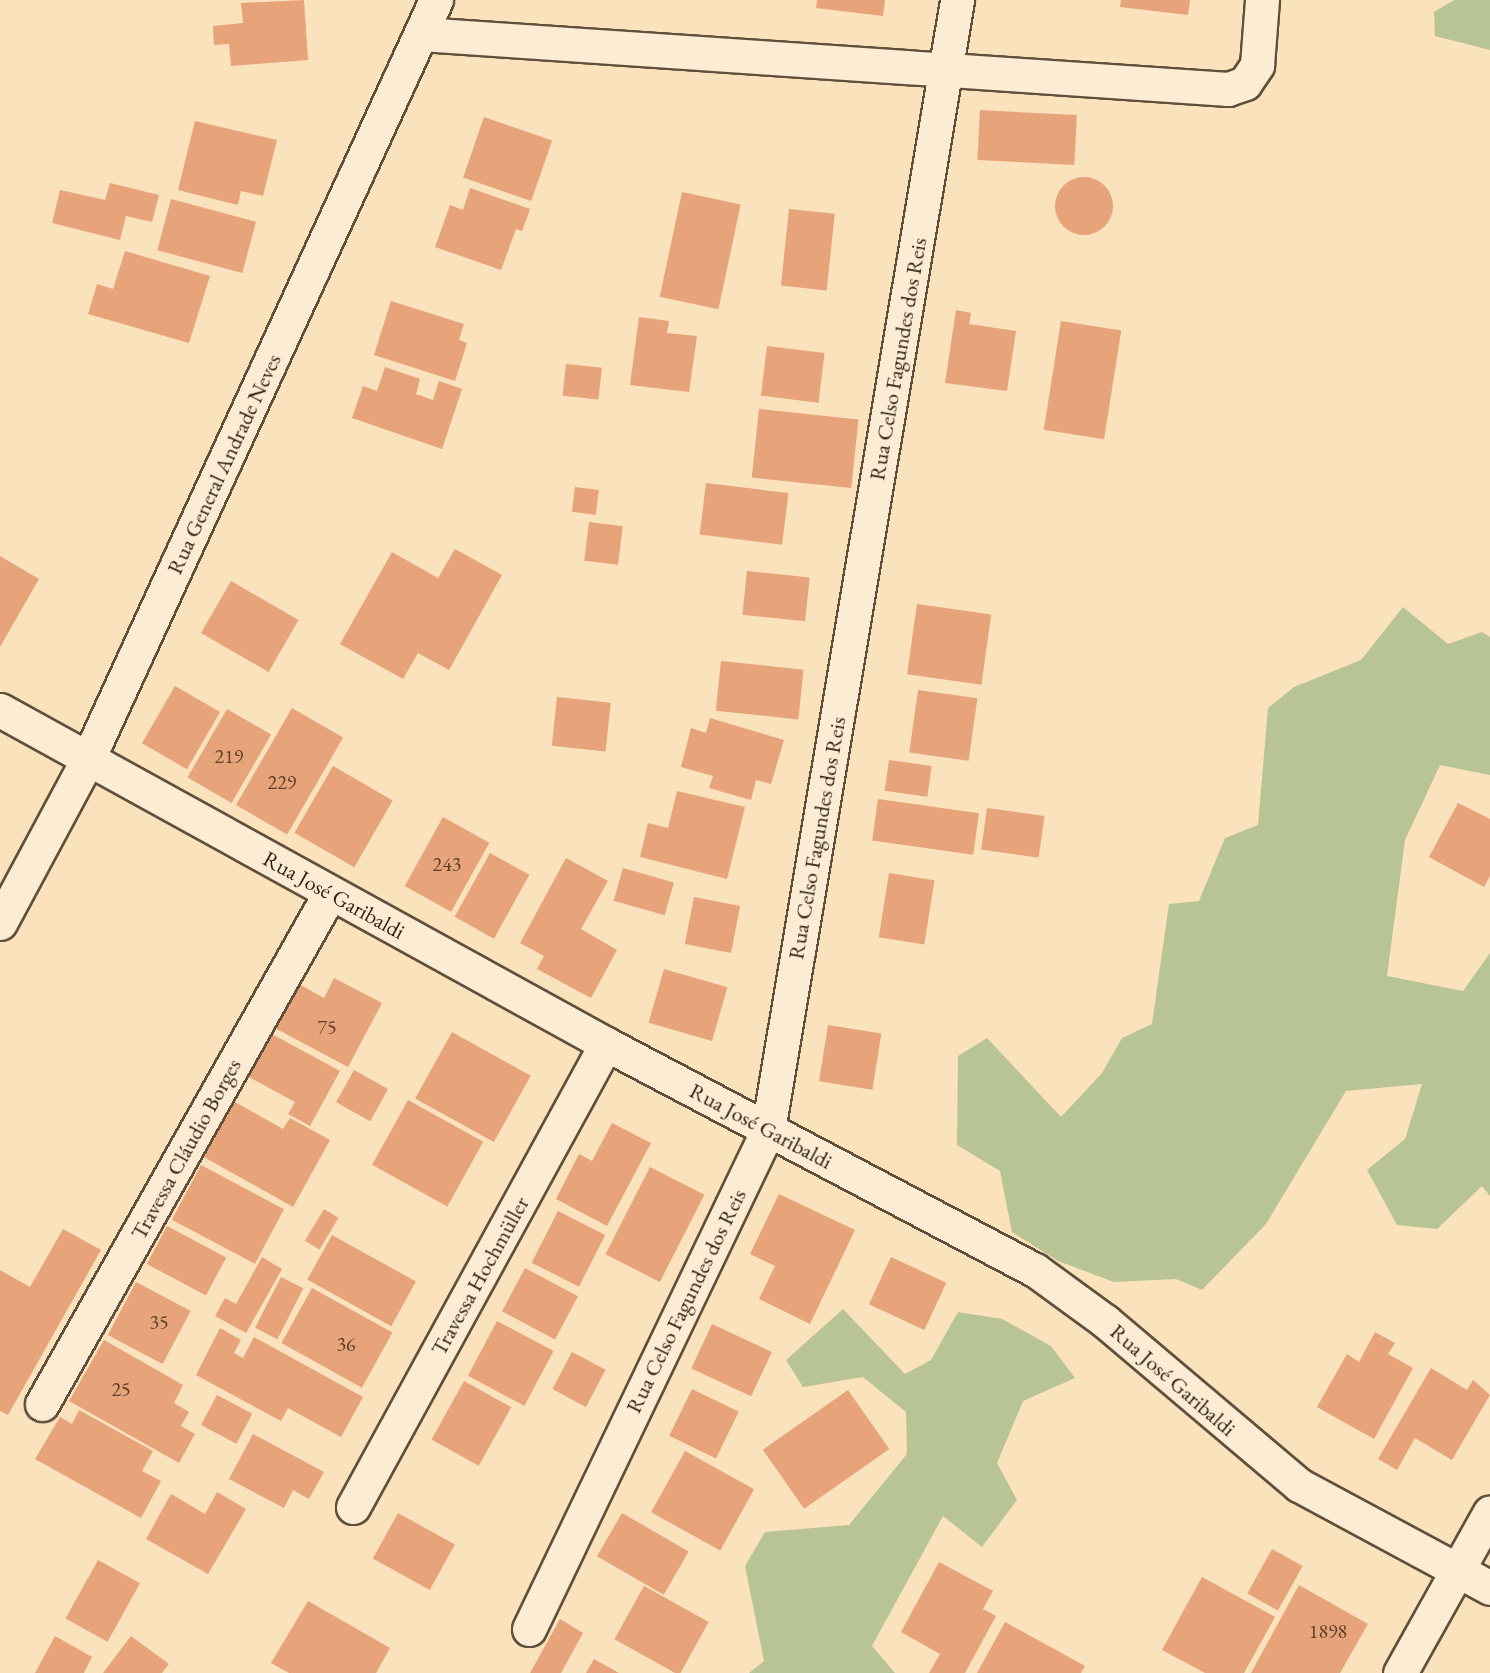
<!DOCTYPE html>
<html>
<head>
<meta charset="utf-8">
<style>
  body { margin:0 }
  #map { position:relative; width:1490px; height:1673px; overflow:hidden; background:#fae2bd; font-family:"EB Garamond",serif }
  div>[style] { position:absolute }
  [style*='--x'] { left:calc(var(--x)*1px); top:calc(var(--y)*1px); width:calc(var(--w)*1px); rotate:calc(var(--a)*1deg) }
  .green>* { inset:0; background:#b8c496 }
  .building>* { inset:0; background:#e7a379; transform-origin:0 0 }
  .round { border-radius:50% }
  .roads { filter:drop-shadow(2px 0 #604f3b) drop-shadow(-2px 0 #604f3b) drop-shadow(0 2px #604f3b) drop-shadow(0 -2px #604f3b) }
  .minor>* { height:33px; margin:-16.5px; padding:0 16.5px; transform-origin:16.5px; border-radius:16.5px; background:#fcecd4 }
  span { translate:-50% -50%; white-space:nowrap; text-align:center; line-height:1.15; -webkit-text-stroke:4.5px #fcecd4; paint-order:stroke }
  .number-label { font-size:20px; color:#5c3f2a }
  .number-label span { -webkit-text-stroke-width:0 }
  .street-label { font-size:22px; color:#2d1e10 }
</style>
</head>
<body>
<div id="map">
  <div class="green">
    <div style="clip-path:polygon(1454px 0,1490px 0,1490px 50px,1435px 36px,1434px 12px)"></div>
    <div style="clip-path:polygon(1403px 607px,1448px 644px,1482px 632px,1490px 637px,1490px 775px,1440px 765px,1405px 840px,1387px 976px,1463px 991px,1490px 953px,1490px 1196px,1482px 1186px,1437px 1229px,1397px 1225px,1367px 1170px,1405px 1139px,1422px 1084px,1346px 1091px,1266px 1224px,1202px 1290px,1176px 1279px,1114px 1282px,1058px 1261px,1012px 1232px,1000px 1171px,957px 1145px,958px 1056px,987px 1038px,1061px 1117px,1102px 1073px,1122px 1038px,1152px 1024px,1169px 904px,1199px 901px,1225px 838px,1258px 825px,1268px 708px,1294px 687px,1361px 660px)"></div>
    <div style="clip-path:polygon(843px 1309px,905px 1374px,931px 1360px,958px 1312px,1002px 1319px,1051px 1346px,1075px 1378px,1023px 1401px,997px 1463px,1017px 1500px,982px 1547px,943px 1516px,872px 1646px,895px 1673px,749px 1673px,764px 1661px,745px 1566px,765px 1532px,849px 1525px,907px 1454px,906px 1412px,863px 1377px,803px 1387px,786px 1360px)"></div>
  </div>
  <div class="building">
    <div style="clip-path:polygon(304px 0,308px 60px,231px 66px,229px 44px,214px 45px,213px 26px,243px 23px,241px 3px)"></div>
    <div style="clip-path:polygon(817px 0,885px 0,883px 16px,816px 8px)"></div>
    <div style="clip-path:polygon(1121px 0,1190px 0,1188px 15px,1120px 7px)"></div>
    <div style="left:980px;top:110px;width:97px;height:50px;rotate:3deg"></div>
    <div style="left:484px;top:117px;width:72px;height:64px;rotate:19deg"></div>
    <div style="clip-path:polygon(195px 121px,277px 140px,263px 196px,241px 191px,238px 205px,178px 190px)"></div>
    <div class="round" style="left:1055px;top:177px;width:58px;height:58px"></div>
    <div style="clip-path:polygon(110px 183px,159px 195px,152px 222px,126px 216px,120px 240px,52px 223px,60px 190px,105px 200px)"></div>
    <div style="clip-path:polygon(470px 188px,530px 209px,522px 231px,516px 229px,501px 270px,435px 247px,450px 205px,463px 210px)"></div>
    <div style="left:682px;top:192px;width:60px;height:107px;rotate:12deg"></div>
    <div style="left:171px;top:199px;width:88px;height:53px;rotate:15deg"></div>
    <div style="left:789px;top:209px;width:46px;height:77px;rotate:6deg"></div>
    <div style="clip-path:polygon(125px 251px,210px 276px,189px 343px,88px 314px,97px 284px,113px 289px)"></div>
    <div style="clip-path:polygon(391px 301px,464px 324px,459px 340px,467px 343px,455px 381px,374px 355px)"></div>
    <div style="clip-path:polygon(956px 310px,971px 313px,969px 324px,1016px 331px,1007px 391px,945px 383px)"></div>
    <div style="clip-path:polygon(639px 317px,669px 321px,667px 333px,697px 336px,689px 392px,630px 385px)"></div>
    <div style="left:1061px;top:321px;width:61px;height:110px;rotate:9deg"></div>
    <div style="left:767px;top:346px;width:58px;height:50px;rotate:7deg"></div>
    <div style="left:566px;top:364px;width:36px;height:32px;rotate:6deg"></div>
    <div style="clip-path:polygon(385px 367px,420px 379px,416px 394px,433px 400px,439px 381px,462px 389px,442px 449px,352px 418px,363px 386px,377px 391px)"></div>
    <div style="left:759px;top:409px;width:100px;height:69px;rotate:6deg"></div>
    <div style="left:706px;top:483px;width:83px;height:52px;rotate:7deg"></div>
    <div style="left:575px;top:487px;width:24px;height:25px;rotate:7deg"></div>
    <div style="left:589px;top:522px;width:34px;height:39px;rotate:7deg"></div>
    <div style="clip-path:polygon(455px 549px,502px 575px,449px 670px,418px 653px,403px 679px,340px 644px,392px 552px,438px 578px)"></div>
    <div style="clip-path:polygon(0 556px,39px 579px,0 647px)"></div>
    <div style="left:747px;top:571px;width:63px;height:44px;rotate:6deg"></div>
    <div style="left:231px;top:581px;width:78px;height:60px;rotate:30deg"></div>
    <div style="left:917px;top:604px;width:75px;height:71px;rotate:8deg"></div>
    <div style="left:721px;top:661px;width:83px;height:50px;rotate:6deg"></div>
    <div style="left:175px;top:686px;width:52px;height:66px;rotate:30deg"></div>
    <div style="left:918px;top:690px;width:60px;height:63px;rotate:8deg"></div>
    <div style="left:557px;top:697px;width:54px;height:49px;rotate:6deg"></div>
    <div style="left:292px;top:708px;width:59px;height:112px;rotate:30deg"></div>
    <div style="left:227px;top:709px;width:51px;height:79px;rotate:30deg"></div>
    <div style="clip-path:polygon(710px 718px,784px 740px,771px 784px,756px 780px,751px 800px,709px 788px,713px 776px,681px 767px,691px 728px,706px 733px)"></div>
    <div style="left:889px;top:760px;width:43px;height:31px;rotate:8deg"></div>
    <div style="left:333px;top:766px;width:69px;height:77px;rotate:30deg"></div>
    <div style="clip-path:polygon(677px 791px,745px 807px,727px 879px,640px 857px,648px 823px,668px 828px)"></div>
    <div style="left:878px;top:799px;width:102px;height:42px;rotate:8deg"></div>
    <div style="clip-path:polygon(1458px 803px,1490px 819px,1490px 876px,1484px 887px,1429px 857px)"></div>
    <div style="left:987px;top:808px;width:58px;height:42px;rotate:8deg"></div>
    <div style="left:443px;top:817px;width:53px;height:79px;rotate:29deg"></div>
    <div style="left:490px;top:853px;width:45px;height:73px;rotate:29deg"></div>
    <div style="clip-path:polygon(566px 858px,608px 881px,581px 929px,617px 950px,591px 998px,537px 969px,544px 956px,520px 943px)"></div>
    <div style="left:623px;top:868px;width:53px;height:34px;rotate:16deg"></div>
    <div style="left:889px;top:873px;width:46px;height:65px;rotate:9deg"></div>
    <div style="left:694px;top:897px;width:47px;height:48px;rotate:11deg"></div>
    <div style="left:664px;top:969px;width:66px;height:56px;rotate:16deg"></div>
    <div style="clip-path:polygon(334px 978px,382px 1003px,348px 1067px,273px 1027px,297px 983px,324px 998px)"></div>
    <div style="left:828px;top:1025px;width:54px;height:57px;rotate:9deg"></div>
    <div style="left:452px;top:1032px;width:90px;height:76px;rotate:29deg"></div>
    <div style="clip-path:polygon(270px 1033px,340px 1071px,310px 1126px,288px 1114px,295px 1102px,247px 1076px)"></div>
    <div style="left:354px;top:1070px;width:39px;height:37px;rotate:29deg"></div>
    <div style="left:408px;top:1100px;width:86px;height:74px;rotate:29deg"></div>
    <div style="clip-path:polygon(235px 1102px,283px 1129px,290px 1118px,330px 1140px,293px 1207px,204px 1157px)"></div>
    <div style="clip-path:polygon(612px 1123px,651px 1143px,607px 1226px,556px 1199px,579px 1154px,592px 1161px)"></div>
    <div style="left:201px;top:1165px;width:94px;height:62px;rotate:28deg"></div>
    <div style="left:650px;top:1167px;width:61px;height:98px;rotate:27deg"></div>
    <div style="clip-path:polygon(779px 1194px,855px 1230px,810px 1324px,759px 1299px,775px 1266px,750px 1254px)"></div>
    <div style="left:324px;top:1209px;width:17px;height:37px;rotate:31deg"></div>
    <div style="left:558px;top:1211px;width:53px;height:58px;rotate:27deg"></div>
    <div style="left:167px;top:1226px;width:67px;height:43px;rotate:28deg"></div>
    <div style="clip-path:polygon(63px 1229px,101px 1250px,8px 1415px,0 1411px,0 1270px,30px 1287px)"></div>
    <div style="left:332px;top:1235px;width:96px;height:51px;rotate:29deg"></div>
    <div style="clip-path:polygon(262px 1257px,282px 1269px,246px 1333px,215px 1316px,225px 1298px,236px 1304px)"></div>
    <div style="left:891px;top:1257px;width:61px;height:52px;rotate:25deg"></div>
    <div style="left:525px;top:1268px;width:60px;height:49px;rotate:28deg"></div>
    <div style="left:281px;top:1277px;width:25px;height:57px;rotate:27deg"></div>
    <div style="left:136px;top:1282px;width:62px;height:60px;rotate:28deg"></div>
    <div style="left:312px;top:1288px;width:92px;height:63px;rotate:29deg"></div>
    <div style="left:497px;top:1321px;width:64px;height:62px;rotate:28deg"></div>
    <div style="left:712px;top:1324px;width:66px;height:49px;rotate:25deg"></div>
    <div style="clip-path:polygon(220px 1328px,241px 1340px,234px 1353px,243px 1358px,254px 1337px,363px 1397px,341px 1437px,288px 1408px,281px 1421px,196px 1375px)"></div>
    <div style="clip-path:polygon(1375px 1332px,1395px 1343px,1388px 1354px,1413px 1368px,1374px 1439px,1317px 1407px,1347px 1354px,1359px 1362px)"></div>
    <div style="clip-path:polygon(104px 1340px,183px 1385px,174px 1403px,189px 1412px,181px 1426px,195px 1434px,179px 1463px,69px 1401px)"></div>
    <div style="left:572px;top:1352px;width:38px;height:42px;rotate:28deg"></div>
    <div style="clip-path:polygon(1431px 1368px,1467px 1390px,1473px 1380px,1490px 1395px,1452px 1460px,1415px 1438px,1397px 1470px,1378px 1459px)"></div>
    <div style="left:464px;top:1381px;width:54px;height:67px;rotate:29deg"></div>
    <div style="left:692px;top:1389px;width:52px;height:52px;rotate:26deg"></div>
    <div style="left:848px;top:1390px;width:72px;height:104px;rotate:55deg"></div>
    <div style="left:217px;top:1395px;width:40px;height:34px;rotate:28deg"></div>
    <div style="clip-path:polygon(79px 1410px,153px 1451px,142px 1471px,161px 1481px,141px 1518px,35px 1459px,60px 1417px,72px 1424px)"></div>
    <div style="clip-path:polygon(253px 1434px,324px 1472px,309px 1499px,293px 1490px,284px 1508px,229px 1479px)"></div>
    <div style="left:685px;top:1451px;width:79px;height:70px;rotate:29deg"></div>
    <div style="clip-path:polygon(217px 1492px,246px 1509px,208px 1574px,146px 1539px,171px 1494px,205px 1514px)"></div>
    <div style="left:398px;top:1513px;width:65px;height:52px;rotate:29deg"></div>
    <div style="left:622px;top:1513px;width:77px;height:50px;rotate:30deg"></div>
    <div style="left:1272px;top:1549px;width:35px;height:51px;rotate:29deg"></div>
    <div style="left:98px;top:1560px;width:48px;height:67px;rotate:29deg"></div>
    <div style="clip-path:polygon(939px 1562px,993px 1591px,983px 1609px,996px 1616px,965px 1673px,929px 1673px,940px 1654px,901px 1632px)"></div>
    <div style="clip-path:polygon(1202px 1577px,1275px 1617px,1244px 1673px,1205px 1673px,1162px 1650px)"></div>
    <div style="clip-path:polygon(1299px 1585px,1368px 1624px,1340px 1673px,1251px 1673px)"></div>
    <div style="left:644px;top:1586px;width:74px;height:61px;rotate:29deg"></div>
    <div style="clip-path:polygon(308px 1601px,390px 1648px,376px 1673px,289px 1673px,271px 1663px)"></div>
    <div style="clip-path:polygon(560px 1619px,583px 1633px,561px 1673px,530px 1673px)"></div>
    <div style="clip-path:polygon(1005px 1622px,1085px 1666px,1081px 1673px,977px 1673px)"></div>
    <div style="clip-path:polygon(55px 1636px,92px 1657px,84px 1673px,35px 1673px)"></div>
    <div style="clip-path:polygon(131px 1636px,169px 1664px,162px 1673px,103px 1673px)"></div>
    <div style="clip-path:polygon(594px 1659px,619px 1673px,586px 1673px)"></div>
  </div>
  <div class="roads">
    <div class="minor">
      <div style="--x:421;--y:34;--w:809;--a:3.9"></div>
      <div style="--x:1228;--y:89;--w:18;--a:-19"></div>
      <div style="--x:1245;--y:83;--w:22;--a:-56"></div>
      <div style="--x:1257;--y:65;--w:65;--a:-85.6"></div>
      <div style="--x:0;--y:710;--w:692;--a:28.86"></div>
      <div style="--x:606;--y:1044;--w:485;--a:27.8"></div>
      <div style="--x:1035;--y:1270;--w:87;--a:36.1"></div>
      <div style="--x:1105;--y:1321;--w:254;--a:40.2"></div>
      <div style="--x:1299;--y:1485;--w:217;--a:28.3"></div>
      <div style="--x:0;--y:923;--w:186;--a:-61.8"></div>
      <div style="--x:88;--y:759;--w:835;--a:-65.37"></div>
      <div style="--x:42;--y:1404;--w:587;--a:-60.59"></div>
      <div style="--x:353;--y:1507;--w:528;--a:-61.35"></div>
      <div style="--x:529;--y:1629;--w:553;--a:-64.41"></div>
      <div style="--x:768;--y:1130;--w:1146;--a:-80.5"></div>
      <div style="--x:1400;--y:1673;--w:184;--a:-60.8"></div>
    </div>
  </div>
  <div class="number-label">
    <span style="left:229px;top:756px">219</span>
    <span style="left:282px;top:782px">229</span>
    <span style="left:447px;top:864px">243</span>
    <span style="left:327px;top:1027px">75</span>
    <span style="left:159px;top:1322px">35</span>
    <span style="left:346px;top:1344px">36</span>
    <span style="left:121px;top:1389px">25</span>
    <span style="left:1328px;top:1631px">1898</span>
  </div>
  <div class="street-label">
    <span style="left:898px;top:359px;rotate:-80deg">Rua Celso Fagundes dos Reis</span>
    <span style="left:224px;top:464px;rotate:-65deg">Rua General Andrade Neves</span>
    <span style="left:817px;top:838px;rotate:-80deg">Rua Celso Fagundes dos Reis</span>
    <span style="left:334px;top:895px;rotate:29deg">Rua José Garibaldi</span>
    <span style="left:761px;top:1126px;rotate:28deg">Rua José Garibaldi</span>
    <span style="left:186px;top:1149px;rotate:-61deg">Travessa Cláudio Borges</span>
    <span style="left:480px;top:1276px;rotate:-61deg">Travessa Hochmüller</span>
    <span style="left:686px;top:1301px;rotate:-64deg">Rua Celso Fagundes dos Reis</span>
    <span style="left:1173px;top:1380px;rotate:41deg">Rua José Garibaldi</span>
  </div>
</div>
</body>
</html>
